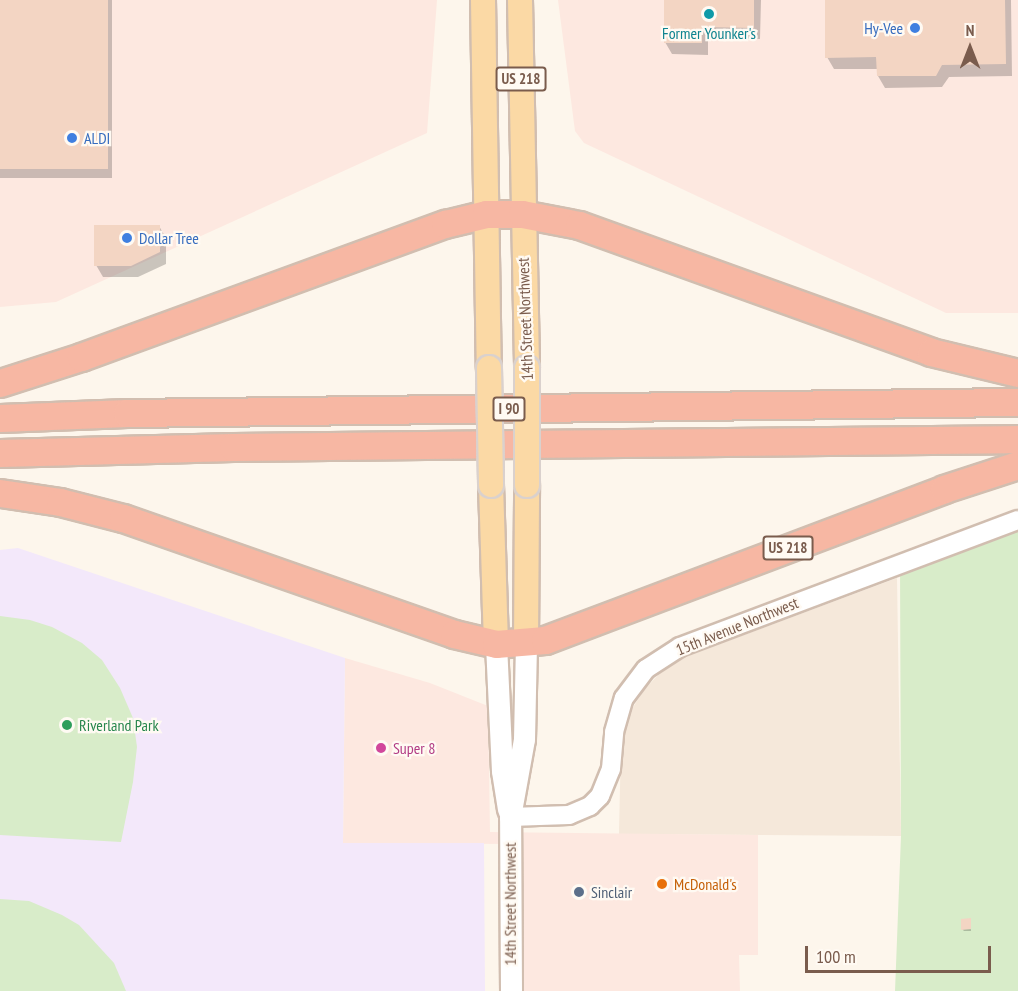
<!DOCTYPE html>
<html>
<head>
<meta charset="utf-8">
<style>
  body { margin:0 }
  #map { position:relative; width:1018px; height:991px; overflow:hidden; background:#fdf6ec; font-family:"PT Sans Narrow",sans-serif }
  div>[style] { position:absolute }
  [style*='--x'] { left:calc(var(--x)*1px); top:calc(var(--y)*1px); width:calc(var(--w)*1px); rotate:calc(var(--a)*1deg) }
  .residential>* { inset:0; background:#f5e8da }
  .commercial>* { inset:0; background:#fde8e0 }
  .education>* { inset:0; background:#f3e8fa }
  .green>* { inset:0; background:#d8ecc9 }
  .shadow>* { inset:0; background:#0003; transform-origin:0 0 }
  .building>* { inset:0; background:#f3d5c3; transform-origin:0 0 }
  .roads { filter:drop-shadow(2px 0 #d1beb0) drop-shadow(-2px 0 #d1beb0) drop-shadow(0 2px #d1beb0) drop-shadow(0 -2px #d1beb0) }
  .tertiary>* { height:18px; margin:-9px; padding:0 9px; transform-origin:9px; border-radius:9px; background:#fff }
  .secondary>* { height:21px; margin:-10.5px; padding:0 10.5px; transform-origin:10.5px; border-radius:10.5px; background:#fff }
  .primary>* { height:24px; margin:-12px; padding:0 12px; transform-origin:12px; border-radius:12px; background:#fbd9a5 }
  .motorway>* { height:27px; margin:-13.5px; padding:0 13.5px; transform-origin:13.5px; border-radius:13.5px; background:#f7b7a3 }
  .bridges { filter:drop-shadow(2px 0 #dad1cd) drop-shadow(-2px 0 #dad1cd) drop-shadow(0 2px #dad1cd) drop-shadow(0 -2px #dad1cd) }
  .primary-bridge>* { height:24px; margin:-12px; padding:0 12px; transform-origin:12px; border-radius:12px; background:#fbd9a5 }
  .dots>* { width:16px; height:16px; translate:-50% -50%; box-sizing:border-box; border:3px solid #fffaf3; border-radius:50% }
  span { translate:-50% -50%; white-space:nowrap; text-align:center; line-height:1.15; -webkit-text-stroke:4.5px #fffaf3; paint-order:stroke }
  .shield-label span { padding:2px 4px; background:#fffaf3; border:2px solid; border-radius:4px; -webkit-text-stroke-width:0 }
  .shield-label { font-size:15px; color:#7a5c4d; font-weight:700 }
  .shop-label { font-size:16px; color:#366cbe }
  .right { translate:-100% -50%; text-align:right }
  .left { translate:0 -50%; text-align:left }
  .culture-label { font-size:16px; color:#0d838f }
  .street-label { font-size:16px; color:#7a5c4d }
  .leisure-label { font-size:16px; color:#27864d }
  .hotel-label { font-size:16px; color:#b23c85 }
  .food-label { font-size:16px; color:#c56008 }
  .service-label { font-size:16px; color:#4e5e75 }
  .north { position:absolute; left:940px; top:18px; width:60px; height:60px; -webkit-text-stroke:4px #fffaf3; paint-order:stroke; rotate:0deg; font-size:16px; font-weight:700; line-height:24px; text-align:center; color:#7a5c4d }
  .north::after { content:''; display:block; margin:auto; width:21px; height:27px; background:#7a5c4d; clip-path:polygon(50% 0,100% 100%,50% 72%,0 100%) }
  .scale { position:absolute; left:805px; top:946px; width:186px; height:27px; box-sizing:border-box; border:3px solid #7a5c4d; border-top:0; padding-left:8px; font-size:18px; line-height:21px; white-space:nowrap; color:#7a5c4d; -webkit-text-stroke:4px #fffaf3; paint-order:stroke }
</style>
</head>
<body>
<div id="map">
  <div class="residential">
    <div style="clip-path:polygon(897px 578px,901px 836px,619px 834px,621px 741px,630px 712px,644px 690px,659px 674px,687px 656px)"></div>
  </div>
  <div class="commercial">
    <div style="clip-path:polygon(0 0,437px 0,427px 133px,56px 302px,0 307px)"></div>
    <div style="clip-path:polygon(558px 0,1018px 0,1018px 313px,946px 313px,584px 143px,575px 131px)"></div>
    <div style="clip-path:polygon(345px 658px,430px 683px,488px 706px,490px 832px,758px 835px,758px 955px,739px 955px,740px 991px,522px 991px,521px 844px,343px 843px)"></div>
  </div>
  <div class="education">
    <div style="clip-path:polygon(18px 548px,345px 658px,343px 843px,484px 843px,485px 991px,0 991px,0 550px)"></div>
  </div>
  <div class="green">
    <div style="clip-path:polygon(1018px 524px,1018px 991px,895px 991px,901px 836px,900px 563px)"></div>
    <div style="clip-path:polygon(0 616px,30px 620px,52px 627px,82px 643px,102px 660px,120px 688px,133px 718px,137px 747px,133px 782px,121px 842px,0 835px)"></div>
    <div style="clip-path:polygon(0 899px,29px 901px,62px 915px,79px 925px,114px 963px,126px 991px,0 991px)"></div>
  </div>
  <div class="shadow">
    <div style="left:0;top:0;width:112px;height:178px"></div>
    <div style="clip-path:polygon(666px 0,761px 0,760px 39px,708px 39px,708px 55px,672px 54px,665px 42px)"></div>
    <div style="clip-path:polygon(826px 0,1011px 0,1012px 76px,949px 77px,942px 87px,885px 88px,878px 76px,878px 69px,834px 69px,827px 57px)"></div>
    <div style="clip-path:polygon(159px 226px,166px 238px,166px 264px,138px 277px,103px 277px,96px 265px)"></div>
    <div style="clip-path:polygon(970px 920px,971px 931px,964px 931px,962px 929px)"></div>
  </div>
  <div class="building">
    <div style="left:0;top:0;width:108px;height:169px"></div>
    <div style="clip-path:polygon(664px 0,754px 0,754px 28px,702px 27px,702px 43px,664px 43px)"></div>
    <div style="clip-path:polygon(825px 0,1005px 0,1006px 64px,942px 65px,936px 76px,877px 76px,876px 57px,825px 58px)"></div>
    <div style="clip-path:polygon(94px 225px,160px 225px,160px 252px,131px 266px,94px 266px)"></div>
    <div style="clip-path:polygon(971px 918px,971px 929px,961px 930px,961px 919px)"></div>
  </div>
  <div class="roads">
    <div class="tertiary">
      <div style="--x:510;--y:817;--w:59;--a:-1.9"></div>
      <div style="--x:569;--y:815;--w:23;--a:-23"></div>
      <div style="--x:590;--y:806;--w:14;--a:-45"></div>
      <div style="--x:600;--y:796;--w:29;--a:-68"></div>
      <div style="--x:611;--y:769;--w:37;--a:-85"></div>
      <div style="--x:614;--y:732;--w:35;--a:-74"></div>
      <div style="--x:624;--y:698;--w:36;--a:-53"></div>
      <div style="--x:646;--y:669;--w:40;--a:-32.9"></div>
      <div style="--x:680;--y:647;--w:361;--a:-20.6"></div>
    </div>
    <div class="secondary">
      <div style="--x:496;--y:644;--w:127;--a:87.3"></div>
      <div style="--x:502;--y:771;--w:39;--a:81"></div>
      <div style="--x:511;--y:991;--w:174;--a:-90.3"></div>
      <div style="--x:510;--y:817;--w:79;--a:-79.8"></div>
      <div style="--x:524;--y:739;--w:96;--a:-88.8"></div>
    </div>
    <div class="primary">
      <div style="--x:483;--y:0;--w:368;--a:89.1"></div>
      <div style="--x:520;--y:0;--w:368;--a:88.9"></div>
      <div style="--x:491;--y:485;--w:159;--a:88.2"></div>
      <div style="--x:526;--y:643;--w:158;--a:-89.6"></div>
    </div>
    <div class="motorway">
      <div style="--x:0;--y:383;--w:85;--a:-17.8"></div>
      <div style="--x:81;--y:357;--w:388;--a:-20.1"></div>
      <div style="--x:445;--y:224;--w:42;--a:-13.7"></div>
      <div style="--x:486;--y:214;--w:36;--a:0"></div>
      <div style="--x:522;--y:214;--w:58;--a:10.9"></div>
      <div style="--x:579;--y:225;--w:374;--a:19.8"></div>
      <div style="--x:931;--y:352;--w:89;--a:13.6"></div>
      <div style="--x:0;--y:418;--w:127;--a:-2.3"></div>
      <div style="--x:127;--y:413;--w:891;--a:-0.71"></div>
      <div style="--x:0;--y:453;--w:233;--a:-1.5"></div>
      <div style="--x:233;--y:447;--w:785;--a:-0.58"></div>
      <div style="--x:0;--y:493;--w:61;--a:8.5"></div>
      <div style="--x:60;--y:502;--w:65;--a:14.3"></div>
      <div style="--x:123;--y:518;--w:351;--a:19.3"></div>
      <div style="--x:454;--y:634;--w:43;--a:13.4"></div>
      <div style="--x:496;--y:644;--w:49;--a:-4.7"></div>
      <div style="--x:545;--y:640;--w:427;--a:-20.7"></div>
      <div style="--x:944;--y:489;--w:78;--a:-18"></div>
    </div>
  </div>
  <div class="bridges">
    <div class="primary-bridge">
      <div style="--x:489;--y:368;--w:117;--a:89"></div>
      <div style="--x:527;--y:368;--w:117;--a:90"></div>
    </div>
  </div>
  <div class="dots">
    <div style="left:709px;top:14px;background:#0f9aa8"></div>
    <div style="left:915px;top:28px;background:#3f7fe0"></div>
    <div style="left:72px;top:138px;background:#3f7fe0"></div>
    <div style="left:127px;top:238px;background:#3f7fe0"></div>
    <div style="left:67px;top:725px;background:#2e9e5b"></div>
    <div style="left:381px;top:748px;background:#d1479c"></div>
    <div style="left:662px;top:884px;background:#e8710a"></div>
    <div style="left:579px;top:892px;background:#5c6f8a"></div>
  </div>
  <div class="shield-label">
    <span style="left:521px;top:79px">US 218</span>
    <span style="left:509px;top:409px">I 90</span>
    <span style="left:788px;top:548px">US 218</span>
  </div>
  <div class="shop-label">
    <span class="right" style="left:903px;top:28px">Hy-Vee</span>
    <span class="left" style="left:84px;top:138px">ALDI</span>
    <span class="left" style="left:139px;top:238px">Dollar Tree</span>
  </div>
  <div class="culture-label">
    <span style="left:709px;top:33px">Former Younker's</span>
  </div>
  <div class="street-label">
    <span style="left:525px;top:319px;rotate:-92deg">14th Street Northwest</span>
    <span style="left:737px;top:626px;rotate:-22deg">15th Avenue Northwest</span>
    <span style="left:510px;top:904px;rotate:-90deg">14th Street Northwest</span>
  </div>
  <div class="leisure-label">
    <span class="left" style="left:79px;top:725px">Riverland Park</span>
  </div>
  <div class="hotel-label">
    <span class="left" style="left:393px;top:748px">Super 8</span>
  </div>
  <div class="food-label">
    <span class="left" style="left:674px;top:884px">McDonald's</span>
  </div>
  <div class="service-label">
    <span class="left" style="left:591px;top:892px">Sinclair</span>
  </div>
  <div class="north">N</div>
  <div class="scale">100 m</div>
</div>
</body>
</html>
